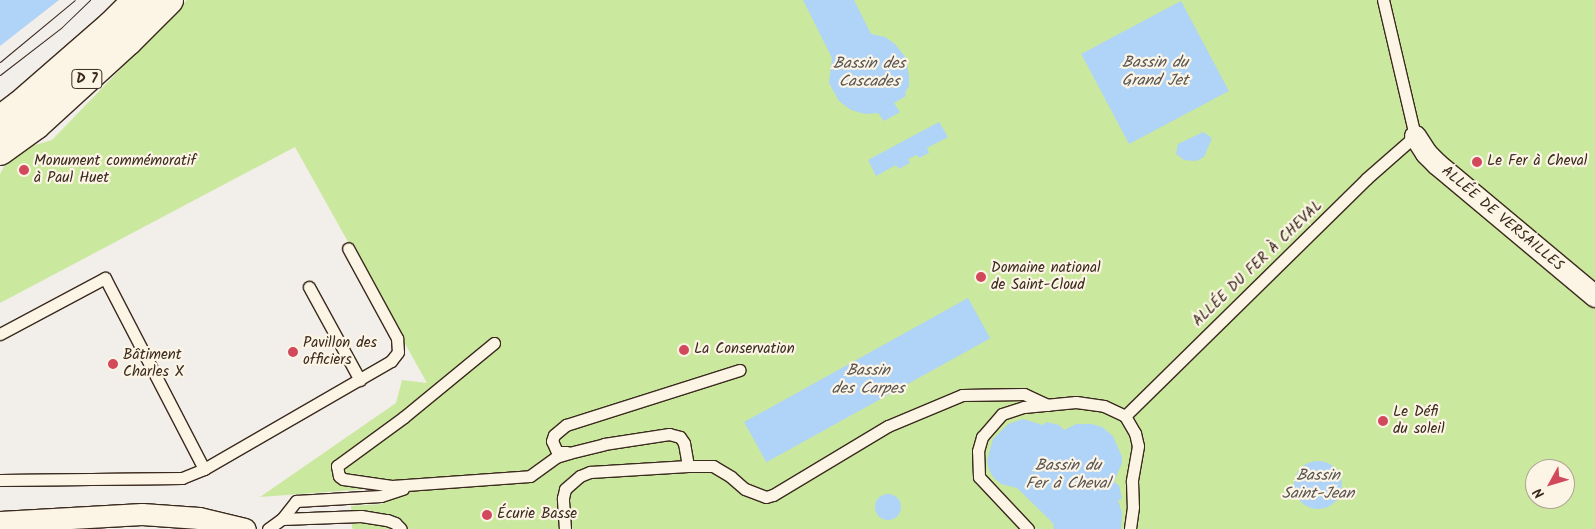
<!DOCTYPE html>
<html>
<head>
<meta charset="utf-8">
<style>
  body { margin:0 }
  #map { position:relative; width:1595px; height:529px; overflow:hidden; background:#f2eee9; font-family:Kalam,sans-serif }
  div>[style] { position:absolute }
  [style*='--x'] { left:calc(var(--x)*1px); top:calc(var(--y)*1px); width:calc(var(--w)*1px); rotate:calc(var(--a)*1deg) }
  .green>* { inset:0; background:#cbe89f }
  .water>* { inset:0; background:#b0d3f8; transform-origin:0 0 }
  .round { border-radius:50% }
  .roads { filter:drop-shadow(1px 0 #3b2a1e) drop-shadow(-1px 0 #3b2a1e) drop-shadow(0 1px #3b2a1e) drop-shadow(0 -1px #3b2a1e) }
  .service>* { height:11px; margin:-5.5px; padding:0 5.5px; transform-origin:5.5px; border-radius:5.5px; background:#fcf5e5 }
  .minor>* { height:21px; margin:-10.5px; padding:0 10.5px; transform-origin:10.5px; border-radius:10.5px; background:#fcf5e5 }
  .primary>* { height:28px; margin:-14px; padding:0 14px; transform-origin:14px; border-radius:14px; background:#fcf5e5 }
  .tram>* { height:1px; margin:-0.5px; padding:0 0.5px; transform-origin:0.5px; border-radius:0.5px; background:#3b2a1e }
  .dots>* { width:14px; height:14px; translate:-50% -50%; box-sizing:border-box; border:2px solid #fcf5e5; border-radius:50% }
  span { translate:-50% -50%; white-space:nowrap; text-align:center; line-height:1.15; -webkit-text-stroke:4.5px #fcf5e5; paint-order:stroke }
  .shield-label span { padding:1px 4px; background:#fcf5e5; border:1px solid; border-radius:4px; -webkit-text-stroke-width:0 }
  .shield-label { font-size:14px; color:#3b2a1e; font-weight:700 }
  .poi-label { font-size:15px; color:#3b2a1e }
  .left { translate:0 -50%; text-align:left }
  .street-label { font-size:15px; color:#3b2a1e }
  .water-label { font-size:16px; color:#585454; font-style:italic }
  .north { position:absolute; left:1525px; top:459px; width:50px; height:50px; box-sizing:border-box; background:#fcf5e5; border:1px solid #afa495; border-radius:50%; rotate:231deg; font-size:14px; font-weight:700; line-height:20px; text-align:center; color:#3b2a1e }
  .north::after { content:''; display:block; margin:auto; width:18px; height:22px; background:#d1495b; clip-path:polygon(50% 0,100% 100%,50% 72%,0 100%) }
</style>
</head>
<body>
<div id="map">
  <div class="green">
    <div style="clip-path:polygon(evenodd,187px 0,1595px 0,1595px 529px,354px 529px,352px 528px,351px 506px,382px 504px,381px 488px,260px 497px,396px 403px,402px 380px,427px 383px,295px 147px,0 303px,0 174px,7px 161px,25px 148px,52px 140px,187px 0,1535px 469px,1565px 469px,1565px 499px,1535px 499px,1535px 469px)"></div>
  </div>
  <div class="water">
    <div style="clip-path:polygon(0 0,59px 0,0 46px)"></div>
    <div style="clip-path:polygon(803px 0,854px 0,871px 34px,885px 37px,895px 44px,906px 58px,909px 76px,909px 86px,905px 93px,906px 96px,894px 103px,900px 112px,884px 121px,878px 113px,865px 114px,851px 110px,839px 101px,829px 83px,832px 58px)"></div>
    <div style="left:1181px;top:1px;width:102px;height:113px;rotate:62deg"></div>
    <div style="clip-path:polygon(939px 122px,948px 137px,927px 148px,929px 153px,919px 158px,917px 155px,908px 159px,910px 163px,899px 169px,896px 165px,876px 176px,868px 160px)"></div>
    <div style="clip-path:polygon(1203px 132px,1212px 138px,1204px 157px,1196px 161px,1184px 160px,1176px 154px,1178px 144px)"></div>
    <div style="left:968px;top:298px;width:46px;height:256px;rotate:61deg"></div>
    <div style="clip-path:polygon(1023px 419px,1043px 425px,1047px 422px,1059px 425px,1064px 430px,1076px 424px,1092px 424px,1102px 427px,1113px 436px,1122px 457px,1122px 463px,1114px 482px,1119px 485px,1122px 499px,1118px 500px,1122px 513px,1121px 529px,1054px 529px,1053px 523px,1017px 488px,1001px 484px,994px 478px,989px 470px,987px 461px,993px 439px,1008px 424px)"></div>
    <div class="round" style="left:1294px;top:461px;width:48px;height:48px"></div>
    <div class="round" style="left:875px;top:494px;width:26px;height:26px"></div>
  </div>
  <div class="roads">
    <div class="service">
      <div style="--x:309;--y:287;--w:106;--a:61.3"></div>
      <div style="--x:0;--y:334;--w:119;--a:-28.1"></div>
      <div style="--x:105;--y:278;--w:215;--a:62.6"></div>
      <div style="--x:494;--y:343;--w:117;--a:140.6"></div>
      <div style="--x:404;--y:417;--w:83;--a:143.8"></div>
      <div style="--x:337;--y:466;--w:10;--a:79"></div>
      <div style="--x:339;--y:476;--w:5;--a:37"></div>
      <div style="--x:343;--y:479;--w:49;--a:8.1"></div>
      <div style="--x:392;--y:486;--w:138;--a:-4.1"></div>
      <div style="--x:530;--y:476;--w:32;--a:-36"></div>
      <div style="--x:556;--y:457;--w:14;--a:-17"></div>
      <div style="--x:569;--y:453;--w:36;--a:-14"></div>
      <div style="--x:604;--y:444;--w:66;--a:-8.7"></div>
      <div style="--x:669;--y:434;--w:11;--a:15"></div>
      <div style="--x:680;--y:437;--w:7;--a:56"></div>
      <div style="--x:684;--y:443;--w:23;--a:80"></div>
      <div style="--x:1125;--y:416;--w:338;--a:-44.5"></div>
      <div style="--x:1366;--y:179;--w:65;--a:-41.3"></div>
      <div style="--x:1415;--y:136;--w:140;--a:-103.2"></div>
      <div style="--x:567;--y:452;--w:10;--a:180"></div>
      <div style="--x:557;--y:452;--w:12;--a:-114"></div>
      <div style="--x:552;--y:441;--w:6;--a:-72"></div>
      <div style="--x:554;--y:435;--w:16;--a:-40"></div>
      <div style="--x:566;--y:425;--w:182;--a:-17.6"></div>
      <div style="--x:0;--y:480;--w:182;--a:-0.6"></div>
      <div style="--x:182;--y:478;--w:24;--a:-22"></div>
      <div style="--x:204;--y:469;--w:216;--a:-30"></div>
      <div style="--x:391;--y:361;--w:11;--a:-52"></div>
      <div style="--x:398;--y:352;--w:14;--a:-94"></div>
      <div style="--x:397;--y:338;--w:102;--a:-118.6"></div>
      <div style="--x:282;--y:519;--w:79;--a:-2.2"></div>
      <div style="--x:361;--y:516;--w:26;--a:9"></div>
      <div style="--x:387;--y:520;--w:9;--a:21"></div>
      <div style="--x:395;--y:523;--w:8;--a:45"></div>
      <div style="--x:268;--y:529;--w:17;--a:-36"></div>
      <div style="--x:282;--y:519;--w:23;--a:-52"></div>
      <div style="--x:296;--y:501;--w:85;--a:-3.4"></div>
      <div style="--x:381;--y:496;--w:23;--a:-18"></div>
      <div style="--x:565;--y:529;--w:31;--a:-94"></div>
      <div style="--x:563;--y:498;--w:9;--a:-77"></div>
      <div style="--x:565;--y:489;--w:20;--a:-41"></div>
      <div style="--x:580;--y:476;--w:11;--a:-22"></div>
      <div style="--x:590;--y:472;--w:98;--a:-3.5"></div>
      <div style="--x:688;--y:466;--w:25;--a:0"></div>
      <div style="--x:713;--y:466;--w:21;--a:31"></div>
      <div style="--x:731;--y:477;--w:18;--a:41"></div>
      <div style="--x:745;--y:489;--w:22;--a:21"></div>
      <div style="--x:766;--y:497;--w:7;--a:-16"></div>
      <div style="--x:773;--y:495;--w:134;--a:-31"></div>
      <div style="--x:888;--y:426;--w:80;--a:-22.7"></div>
      <div style="--x:962;--y:395;--w:62;--a:-0.9"></div>
      <div style="--x:1024;--y:394;--w:26;--a:25"></div>
      <div style="--x:1028;--y:529;--w:71;--a:-133.3"></div>
      <div style="--x:979;--y:477;--w:26;--a:-92"></div>
      <div style="--x:978;--y:451;--w:15;--a:-74"></div>
      <div style="--x:982;--y:437;--w:30;--a:-49"></div>
      <div style="--x:1002;--y:414;--w:23;--a:-18"></div>
      <div style="--x:1024;--y:407;--w:52;--a:-5.5"></div>
      <div style="--x:1076;--y:402;--w:28;--a:8"></div>
      <div style="--x:1104;--y:406;--w:23;--a:25"></div>
      <div style="--x:1125;--y:416;--w:20;--a:60"></div>
      <div style="--x:1135;--y:433;--w:13;--a:77"></div>
      <div style="--x:1138;--y:446;--w:36;--a:100"></div>
      <div style="--x:1132;--y:481;--w:26;--a:88"></div>
      <div style="--x:1133;--y:507;--w:22;--a:98"></div>
    </div>
    <div class="minor">
      <div style="--x:1415;--y:136;--w:20;--a:57"></div>
      <div style="--x:1426;--y:153;--w:16;--a:45"></div>
      <div style="--x:1437;--y:164;--w:206;--a:39.9"></div>
      <div style="--x:0;--y:522;--w:142;--a:-3.2"></div>
      <div style="--x:142;--y:514;--w:57;--a:4"></div>
      <div style="--x:199;--y:518;--w:47;--a:13.4"></div>
    </div>
    <div class="primary">
      <div style="--x:0;--y:120;--w:25;--a:-37"></div>
      <div style="--x:20;--y:105;--w:121;--a:-41"></div>
      <div style="--x:111;--y:26;--w:37;--a:-45"></div>
      <div style="--x:0;--y:151;--w:44;--a:-35.8"></div>
      <div style="--x:36;--y:125;--w:125;--a:-42.4"></div>
      <div style="--x:128;--y:41;--w:58;--a:-45"></div>
    </div>
  </div>
  <div class="tram">
    <div style="--x:0;--y:62;--w:97;--a:-39.6"></div>
    <div style="--x:0;--y:75;--w:78;--a:-37.7"></div>
    <div style="--x:62;--y:27;--w:39;--a:-44"></div>
  </div>
  <div class="dots">
    <div style="left:1477px;top:162px;background:#d1495b"></div>
    <div style="left:24px;top:170px;background:#d1495b"></div>
    <div style="left:981px;top:277px;background:#d1495b"></div>
    <div style="left:684px;top:350px;background:#d1495b"></div>
    <div style="left:293px;top:352px;background:#d1495b"></div>
    <div style="left:113px;top:364px;background:#d1495b"></div>
    <div style="left:1383px;top:421px;background:#d1495b"></div>
    <div style="left:487px;top:515px;background:#d1495b"></div>
  </div>
  <div class="shield-label">
    <span style="left:87px;top:79px">D 7</span>
  </div>
  <div class="poi-label">
    <span class="left" style="left:34px;top:170px">Monument commémoratif<br>à Paul Huet</span>
    <span class="left" style="left:1487px;top:162px">Le Fer à Cheval</span>
    <span class="left" style="left:991px;top:277px">Domaine national<br>de Saint-Cloud</span>
    <span class="left" style="left:303px;top:352px">Pavillon des<br>officiers</span>
    <span class="left" style="left:694px;top:350px">La Conservation</span>
    <span class="left" style="left:123px;top:364px">Bâtiment<br>Charles X</span>
    <span class="left" style="left:1393px;top:421px">Le Défi<br>du soleil</span>
    <span class="left" style="left:497px;top:515px">Écurie Basse</span>
  </div>
  <div class="street-label">
    <span style="left:1502px;top:219px;rotate:40deg">ALLÉE DE VERSAILLES</span>
    <span style="left:1258px;top:264px;rotate:-44deg">ALLÉE DU FER À CHEVAL</span>
  </div>
  <div class="water-label">
    <span style="left:1155px;top:72px">Bassin du<br>Grand Jet</span>
    <span style="left:869px;top:73px">Bassin des<br>Cascades</span>
    <span style="left:868px;top:380px">Bassin<br>des Carpes</span>
    <span style="left:1068px;top:475px">Bassin du<br>Fer à Cheval</span>
    <span style="left:1318px;top:485px">Bassin<br>Saint-Jean</span>
  </div>
  <div class="north">N</div>
</div>
</body>
</html>
